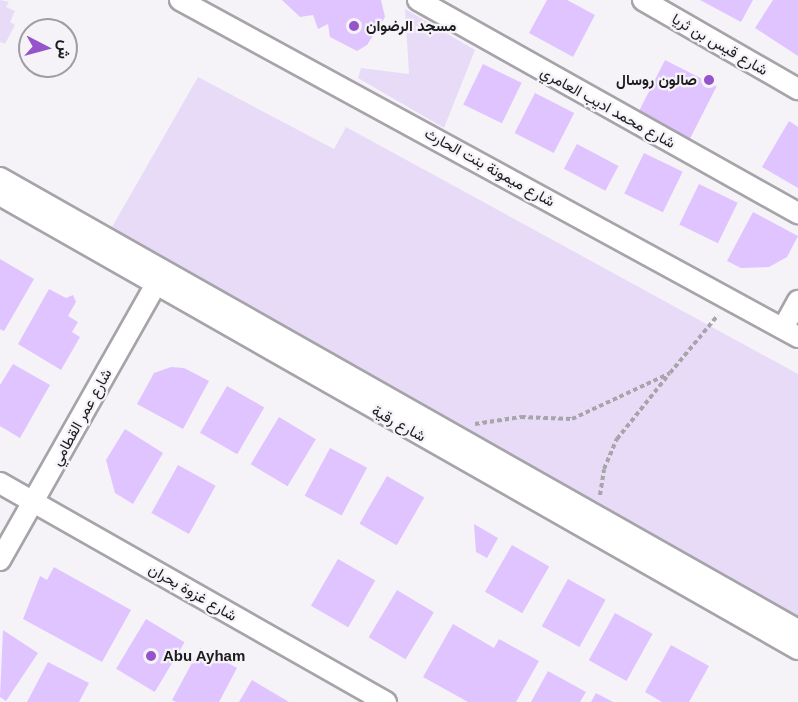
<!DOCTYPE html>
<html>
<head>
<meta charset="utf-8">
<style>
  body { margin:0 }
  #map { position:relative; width:798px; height:702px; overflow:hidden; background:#f5f3f8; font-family:Arial,Vazirmatn,sans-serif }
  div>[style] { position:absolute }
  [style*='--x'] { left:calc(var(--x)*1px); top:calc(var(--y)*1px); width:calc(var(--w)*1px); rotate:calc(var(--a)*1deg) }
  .green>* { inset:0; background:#e8dbf7 }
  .building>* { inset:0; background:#e0c4ff; transform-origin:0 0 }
  .path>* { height:4px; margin-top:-2px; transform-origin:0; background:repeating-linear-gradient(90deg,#a7a5a9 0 4.5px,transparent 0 7.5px) }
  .roads { filter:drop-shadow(2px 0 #a6a4a9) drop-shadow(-2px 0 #a6a4a9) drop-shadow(0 2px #a6a4a9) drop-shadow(0 -2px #a6a4a9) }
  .minor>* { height:20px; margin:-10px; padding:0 10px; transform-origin:10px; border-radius:10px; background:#fff }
  .dots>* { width:16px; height:16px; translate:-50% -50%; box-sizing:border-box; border:3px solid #f5f3f8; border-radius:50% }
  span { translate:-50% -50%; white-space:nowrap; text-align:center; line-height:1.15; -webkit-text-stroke:4.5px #f5f3f8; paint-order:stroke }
  .poi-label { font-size:15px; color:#1c1b1d; font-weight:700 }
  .left { translate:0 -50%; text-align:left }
  .right { translate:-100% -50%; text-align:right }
  .street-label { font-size:15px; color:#1c1b1d }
  .north { position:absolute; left:18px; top:18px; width:60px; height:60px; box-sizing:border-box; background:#f5f3f8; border:2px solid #9e9da0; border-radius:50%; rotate:96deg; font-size:16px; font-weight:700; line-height:24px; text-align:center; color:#1c1b1d }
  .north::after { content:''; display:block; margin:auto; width:21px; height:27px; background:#9554ca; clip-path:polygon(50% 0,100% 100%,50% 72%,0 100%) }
</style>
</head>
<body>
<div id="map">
  <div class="green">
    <div style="clip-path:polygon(0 0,9px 2px,6px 7px,15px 11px,10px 22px,15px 25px,5px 44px,0 42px)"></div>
    <div style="clip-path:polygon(405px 9px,475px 50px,444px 128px,358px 78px,361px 68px,409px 74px)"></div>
    <div style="clip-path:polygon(198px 77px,334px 149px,346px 127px,798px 374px,798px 621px,108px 234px)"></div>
  </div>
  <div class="building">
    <div style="clip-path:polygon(282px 0,381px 0,385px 17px,367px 45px,357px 51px,330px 37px,328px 24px,318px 29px,313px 15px,300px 17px)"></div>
    <div style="clip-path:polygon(547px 0,567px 0,595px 15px,573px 57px,529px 33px)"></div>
    <div style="clip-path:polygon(700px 0,753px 0,741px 22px)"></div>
    <div style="clip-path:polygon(773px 0,798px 0,798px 56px,755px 28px)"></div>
    <div style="left:665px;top:60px;width:58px;height:62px;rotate:27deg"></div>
    <div style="left:483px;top:64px;width:43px;height:45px;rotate:26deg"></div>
    <div style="left:535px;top:93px;width:44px;height:45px;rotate:27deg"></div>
    <div style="clip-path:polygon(789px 121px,798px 127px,798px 188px,762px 167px)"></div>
    <div style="left:577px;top:144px;width:47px;height:28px;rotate:28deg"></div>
    <div style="left:644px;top:153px;width:43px;height:45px;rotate:26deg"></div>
    <div style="left:699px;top:184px;width:43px;height:45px;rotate:26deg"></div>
    <div style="clip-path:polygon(753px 212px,798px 236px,787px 257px,769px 267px,741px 268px,727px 261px)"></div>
    <div style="clip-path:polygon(0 259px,34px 279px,4px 331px,0 329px)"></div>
    <div style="clip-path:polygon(49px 289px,66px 298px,73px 295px,76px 302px,68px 316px,78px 322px,72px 332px,80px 337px,61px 370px,18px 344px)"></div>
    <div style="clip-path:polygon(13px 364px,50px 385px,20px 438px,0 426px,0 385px)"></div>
    <div style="clip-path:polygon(171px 367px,184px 368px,209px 381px,183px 429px,137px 404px,154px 373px)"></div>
    <div style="left:227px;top:386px;width:43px;height:54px;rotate:30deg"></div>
    <div style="left:279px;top:417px;width:43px;height:55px;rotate:31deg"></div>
    <div style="clip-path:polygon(125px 429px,163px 453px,133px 504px,115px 493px,106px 460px)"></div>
    <div style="left:330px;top:448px;width:42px;height:54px;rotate:28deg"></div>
    <div style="left:178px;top:465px;width:43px;height:55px;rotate:29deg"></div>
    <div style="left:387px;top:476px;width:43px;height:55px;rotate:30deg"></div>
    <div style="clip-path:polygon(474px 524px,498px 538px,487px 558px,476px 552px)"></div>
    <div style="left:512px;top:545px;width:43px;height:54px;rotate:30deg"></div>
    <div style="left:338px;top:559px;width:43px;height:54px;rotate:30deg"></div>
    <div style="clip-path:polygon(54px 567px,131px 610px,102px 662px,23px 619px,40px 576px,47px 580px)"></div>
    <div style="left:568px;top:579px;width:43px;height:54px;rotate:29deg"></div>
    <div style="left:397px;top:590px;width:43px;height:55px;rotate:31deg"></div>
    <div style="left:615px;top:613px;width:43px;height:54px;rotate:29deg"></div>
    <div style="left:146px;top:619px;width:45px;height:58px;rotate:31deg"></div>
    <div style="clip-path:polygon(453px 624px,494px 648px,499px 639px,539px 661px,516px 702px,468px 702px,423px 677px)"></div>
    <div style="clip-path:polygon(3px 630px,38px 653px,6px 701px,0 697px)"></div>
    <div style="clip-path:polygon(671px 645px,709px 666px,689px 702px,662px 702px,645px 692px)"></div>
    <div style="clip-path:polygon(200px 648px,237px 668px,219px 702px,176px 702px,172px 700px)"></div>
    <div style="clip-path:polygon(48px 662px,89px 683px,79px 702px,27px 702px)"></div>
    <div style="clip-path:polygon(548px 671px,586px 692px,580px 702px,531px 702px)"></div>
    <div style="clip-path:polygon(252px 680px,289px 702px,239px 702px)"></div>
    <div style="clip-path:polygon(596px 693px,613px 702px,591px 702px)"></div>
  </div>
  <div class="path">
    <div style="--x:475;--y:424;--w:47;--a:-8.7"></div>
    <div style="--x:521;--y:417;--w:51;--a:2.2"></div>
    <div style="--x:572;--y:419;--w:108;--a:-25.1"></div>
    <div style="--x:670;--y:373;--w:75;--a:-50.4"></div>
    <div style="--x:600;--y:495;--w:26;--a:-81"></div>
    <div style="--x:604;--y:469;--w:33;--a:-67"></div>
    <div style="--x:617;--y:439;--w:83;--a:-51.3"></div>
  </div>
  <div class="roads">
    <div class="minor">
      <div style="--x:180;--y:0;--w:704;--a:28.6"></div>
      <div style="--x:418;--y:0;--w:436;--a:29.3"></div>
      <div style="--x:643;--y:0;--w:179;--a:29.9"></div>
      <div style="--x:0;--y:178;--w:917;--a:29.53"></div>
      <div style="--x:0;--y:195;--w:918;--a:29.64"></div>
      <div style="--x:783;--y:328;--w:31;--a:-61"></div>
      <div style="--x:0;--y:483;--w:444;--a:29.6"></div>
      <div style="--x:0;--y:560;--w:327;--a:-60.5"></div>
    </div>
  </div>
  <div class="dots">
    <div style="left:354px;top:26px;background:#9554ca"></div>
    <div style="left:709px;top:80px;background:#9554ca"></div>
    <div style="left:151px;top:656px;background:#9554ca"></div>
  </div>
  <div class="poi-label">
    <span class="left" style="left:366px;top:26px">مسجد الرضوان</span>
    <span class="right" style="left:697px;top:80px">صالون روسال</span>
    <span class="left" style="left:163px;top:656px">Abu Ayham</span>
  </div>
  <div class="street-label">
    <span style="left:720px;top:44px;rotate:30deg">شارع قيس بن ثريا</span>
    <span style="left:608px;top:107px;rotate:29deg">شارع محمد اديب العامري</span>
    <span style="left:490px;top:167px;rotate:29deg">شارع ميمونة بنت الحارث</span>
    <span style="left:81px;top:417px;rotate:-61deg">شارع عمر القطامي</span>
    <span style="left:399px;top:423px;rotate:29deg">شارع رقية</span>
    <span style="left:193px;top:592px;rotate:30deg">شارع غزوة بحران</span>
  </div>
  <div class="north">ش</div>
</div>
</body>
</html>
